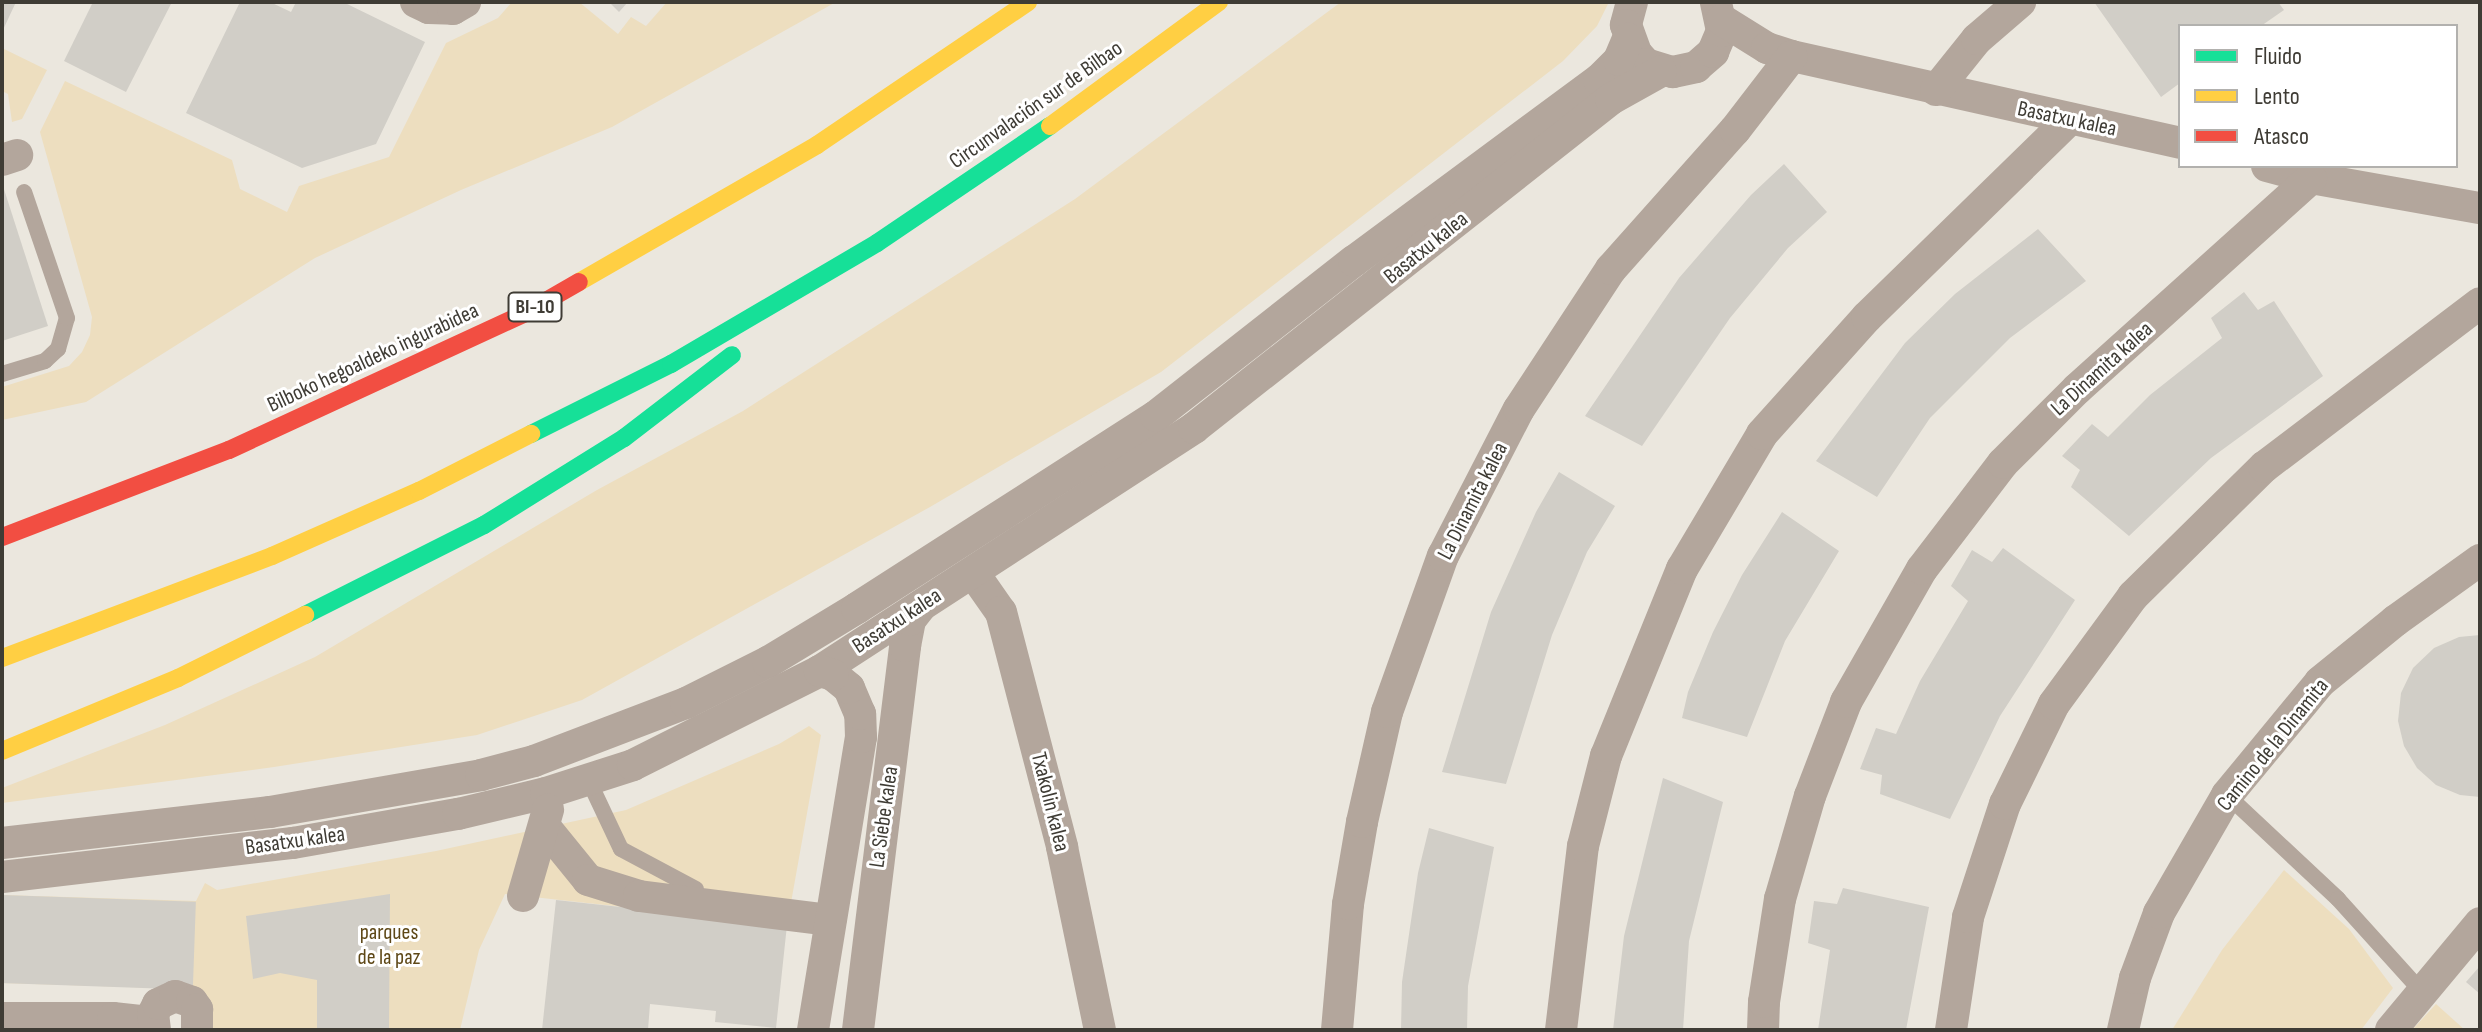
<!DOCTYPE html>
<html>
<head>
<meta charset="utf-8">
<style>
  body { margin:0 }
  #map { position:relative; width:2482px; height:1032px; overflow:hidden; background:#ebe7de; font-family:"Sofia Sans Condensed",sans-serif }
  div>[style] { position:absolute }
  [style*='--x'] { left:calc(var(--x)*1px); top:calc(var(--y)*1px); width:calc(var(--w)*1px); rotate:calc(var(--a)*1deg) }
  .green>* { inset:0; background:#eddebf }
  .building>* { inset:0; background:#d1cec7; transform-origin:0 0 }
  .lane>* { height:16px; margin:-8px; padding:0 8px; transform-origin:8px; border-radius:8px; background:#b3a69c }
  .street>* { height:32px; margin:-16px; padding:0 16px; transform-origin:16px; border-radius:16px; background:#b3a69c }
  .fast>* { height:18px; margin:-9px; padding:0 9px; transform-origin:9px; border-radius:9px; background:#16e098 }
  .slow>* { height:18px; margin:-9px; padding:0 9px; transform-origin:9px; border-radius:9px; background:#ffcf43 }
  .jam>* { height:18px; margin:-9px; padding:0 9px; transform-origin:9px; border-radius:9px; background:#f24e42 }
  span { translate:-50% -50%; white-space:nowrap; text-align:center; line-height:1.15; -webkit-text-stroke:6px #fff; paint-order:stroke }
  .shield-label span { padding:2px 6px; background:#fff; border:2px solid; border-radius:6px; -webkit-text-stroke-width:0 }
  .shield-label { font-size:20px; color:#3f3c35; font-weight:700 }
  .street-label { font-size:22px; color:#3f3c35 }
  .park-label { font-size:22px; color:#5e4817 }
  .frame { position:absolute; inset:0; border:4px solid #3f3c35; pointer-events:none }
  .legend { position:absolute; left:2178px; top:24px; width:280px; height:144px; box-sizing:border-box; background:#fff; border:2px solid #b2b1ae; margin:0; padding:10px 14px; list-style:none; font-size:24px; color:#3f3c35 }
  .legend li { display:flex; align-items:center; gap:16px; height:40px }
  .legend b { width:40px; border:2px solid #b2b1ae }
</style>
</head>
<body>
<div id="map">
  <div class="green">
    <div style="clip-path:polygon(512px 2px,579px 2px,618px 34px,631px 17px,646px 26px,667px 2px,836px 2px,612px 127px,461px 190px,315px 258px,86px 402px,2px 420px,2px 387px,69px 366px,82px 352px,90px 335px,92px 317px,40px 132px,65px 81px,232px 160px,240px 189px,287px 212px,299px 186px,389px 157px,446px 43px,498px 18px)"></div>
    <div style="clip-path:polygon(1341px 2px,1609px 2px,1597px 26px,1563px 61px,1161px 372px,930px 507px,582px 700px,477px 735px,274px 767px,2px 803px,2px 788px,165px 725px,315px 657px,597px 490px,743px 411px,1075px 199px)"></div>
    <div style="clip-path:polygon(2px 48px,47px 70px,22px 119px,12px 122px,8px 94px,2px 91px)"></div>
    <div style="clip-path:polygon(809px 726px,821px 735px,787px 925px,505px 894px,479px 950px,460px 1030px,198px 1030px,193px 989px,2px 983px,2px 895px,196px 901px,205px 883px,217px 890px,436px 851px,626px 810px,779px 744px)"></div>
    <div style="clip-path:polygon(2284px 870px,2349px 929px,2393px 988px,2361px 1030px,2172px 1030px,2222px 950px)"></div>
    <div style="clip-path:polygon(2436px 1004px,2465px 1030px,2412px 1030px)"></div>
  </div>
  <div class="building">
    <div style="clip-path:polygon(2px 2px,16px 2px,2px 32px)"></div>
    <div style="clip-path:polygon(93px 2px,172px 2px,126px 92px,64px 61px)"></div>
    <div style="clip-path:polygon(240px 2px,270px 2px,291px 12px,296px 2px,343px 2px,425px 42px,376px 144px,302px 168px,186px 113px)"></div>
    <div style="clip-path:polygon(609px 2px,628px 2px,619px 12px)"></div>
    <div style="clip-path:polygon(2094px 2px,2278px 2px,2284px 10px,2261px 26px,2180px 26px,2180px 83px,2161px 97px)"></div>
    <div style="clip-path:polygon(1784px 164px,1827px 212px,1788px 248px,1730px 318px,1642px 446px,1585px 416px,1679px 278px,1751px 195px)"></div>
    <div style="clip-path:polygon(2px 183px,48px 326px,2px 341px)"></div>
    <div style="clip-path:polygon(2038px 229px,2086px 281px,2010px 338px,1930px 418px,1877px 497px,1816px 461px,1905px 343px,1955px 294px)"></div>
    <div style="clip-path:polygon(2244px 292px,2258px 310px,2274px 301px,2323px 376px,2211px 458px,2129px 536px,2071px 487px,2080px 470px,2062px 456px,2092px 424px,2108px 437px,2150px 395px,2222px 338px,2211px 318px)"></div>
    <div style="clip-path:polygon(1559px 472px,1615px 506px,1587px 552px,1552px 635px,1506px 784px,1442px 772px,1491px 612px,1536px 512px)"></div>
    <div style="clip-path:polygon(1782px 512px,1839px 551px,1785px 641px,1747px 737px,1682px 718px,1688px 692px,1713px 632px,1742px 575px)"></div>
    <div style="clip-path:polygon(2003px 548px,2075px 600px,2000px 716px,1950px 819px,1880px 794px,1882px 775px,1860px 769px,1876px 728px,1896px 734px,1920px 681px,1968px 601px,1951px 586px,1972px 550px,1992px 562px)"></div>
    <div style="clip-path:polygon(2480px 635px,2480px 797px,2460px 795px,2436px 785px,2417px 768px,2404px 746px,2398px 721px,2401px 693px,2413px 668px,2434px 648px,2459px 637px)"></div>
    <div style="clip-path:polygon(1663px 778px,1723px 802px,1689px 941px,1683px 1030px,1613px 1030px,1624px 936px)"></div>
    <div style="clip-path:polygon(1429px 828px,1494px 847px,1468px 986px,1467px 1030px,1401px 1030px,1402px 982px,1418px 873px)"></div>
    <div style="clip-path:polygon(1843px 888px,1929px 907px,1906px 1030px,1818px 1030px,1830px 950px,1808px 943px,1814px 901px,1837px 904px)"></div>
    <div style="clip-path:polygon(390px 894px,389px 1030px,317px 1030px,317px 980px,280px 973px,253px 979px,246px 916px)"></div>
    <div style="left:2px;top:895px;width:194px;height:88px;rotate:2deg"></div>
    <div style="clip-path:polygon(556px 900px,787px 925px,776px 1028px,715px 1022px,716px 1011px,650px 1004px,648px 1030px,542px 1030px)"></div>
    <div style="clip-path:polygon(2480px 966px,2480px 994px,2466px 982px)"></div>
  </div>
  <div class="lane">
    <div style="--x:2;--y:374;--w:45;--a:-16.8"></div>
    <div style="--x:45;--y:361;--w:18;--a:-43"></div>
    <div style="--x:58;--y:349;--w:32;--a:-74"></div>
    <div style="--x:67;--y:318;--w:133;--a:-108.8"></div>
    <div style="--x:588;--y:779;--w:77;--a:64.8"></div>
    <div style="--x:621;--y:849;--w:85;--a:28.1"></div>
    <div style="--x:2227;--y:795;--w:152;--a:43.1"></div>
    <div style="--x:2338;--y:899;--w:125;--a:47.9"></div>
  </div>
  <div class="street">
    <div style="--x:416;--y:2;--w:14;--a:25"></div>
    <div style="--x:429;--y:8;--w:24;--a:2"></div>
    <div style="--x:453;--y:9;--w:14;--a:-30"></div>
    <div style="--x:1632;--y:2;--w:24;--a:105"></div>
    <div style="--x:1626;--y:25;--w:30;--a:70"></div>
    <div style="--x:1636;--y:53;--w:15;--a:48"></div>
    <div style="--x:1646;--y:64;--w:28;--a:17"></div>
    <div style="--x:1673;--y:72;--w:24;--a:-12"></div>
    <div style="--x:1696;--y:67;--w:23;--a:-41"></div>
    <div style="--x:1713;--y:52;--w:23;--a:-67"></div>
    <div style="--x:1722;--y:31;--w:30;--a:-102"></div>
    <div style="--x:1722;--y:20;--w:53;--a:31.9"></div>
    <div style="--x:1767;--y:48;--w:26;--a:18"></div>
    <div style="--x:1792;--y:56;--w:398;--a:12.6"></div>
    <div style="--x:1936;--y:90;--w:65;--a:-51.2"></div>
    <div style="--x:1977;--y:39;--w:57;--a:-40.7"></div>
    <div style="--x:2;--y:160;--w:16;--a:-18"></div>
    <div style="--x:2267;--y:166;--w:46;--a:15.3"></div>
    <div style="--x:2311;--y:178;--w:172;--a:10.1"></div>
    <div style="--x:979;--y:581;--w:38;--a:55"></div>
    <div style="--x:1001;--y:612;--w:243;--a:75.4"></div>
    <div style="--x:1062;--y:847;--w:187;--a:78.3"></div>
    <div style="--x:545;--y:827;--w:68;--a:50.9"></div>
    <div style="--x:588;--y:880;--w:53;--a:17.4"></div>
    <div style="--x:639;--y:896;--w:193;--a:7.2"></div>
    <div style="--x:2;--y:843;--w:270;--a:-6.6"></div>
    <div style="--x:270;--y:812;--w:214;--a:-9.9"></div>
    <div style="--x:481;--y:775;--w:55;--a:-14.8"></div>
    <div style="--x:534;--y:761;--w:163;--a:-20.9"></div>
    <div style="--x:686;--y:703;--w:92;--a:-26.6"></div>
    <div style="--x:768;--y:662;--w:104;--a:-31.2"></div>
    <div style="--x:857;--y:608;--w:355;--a:-32.7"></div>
    <div style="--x:1156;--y:416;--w:251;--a:-38.1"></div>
    <div style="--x:1354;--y:261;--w:305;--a:-36.5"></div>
    <div style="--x:1599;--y:80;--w:28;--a:-45"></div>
    <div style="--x:1619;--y:60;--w:23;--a:-67"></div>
    <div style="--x:2;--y:877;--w:293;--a:-6.7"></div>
    <div style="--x:293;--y:843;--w:168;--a:-10"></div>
    <div style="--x:458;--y:814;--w:90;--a:-13.4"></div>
    <div style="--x:546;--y:793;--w:91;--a:-17.8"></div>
    <div style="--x:633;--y:765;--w:209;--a:-26.7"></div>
    <div style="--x:820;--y:671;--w:446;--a:-33"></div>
    <div style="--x:1194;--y:428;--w:531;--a:-38.27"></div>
    <div style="--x:1611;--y:99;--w:57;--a:-29.2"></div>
    <div style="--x:523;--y:896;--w:90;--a:-73.8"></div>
    <div style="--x:2;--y:1018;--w:111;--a:0"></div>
    <div style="--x:113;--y:1018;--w:39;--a:6"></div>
    <div style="--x:155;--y:1030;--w:16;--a:-97"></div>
    <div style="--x:153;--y:1014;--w:11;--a:-63"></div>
    <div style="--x:158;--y:1004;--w:19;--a:-25"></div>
    <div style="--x:175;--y:996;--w:18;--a:19"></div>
    <div style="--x:192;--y:1002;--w:9;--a:54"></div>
    <div style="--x:197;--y:1009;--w:21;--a:90"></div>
    <div style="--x:813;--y:1030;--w:297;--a:-80.7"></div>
    <div style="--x:861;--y:737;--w:23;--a:-92"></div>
    <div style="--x:860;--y:714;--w:28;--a:-113"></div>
    <div style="--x:849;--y:688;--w:21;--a:-141"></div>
    <div style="--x:833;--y:675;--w:14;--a:-163"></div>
    <div style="--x:858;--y:1030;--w:387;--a:-83"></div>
    <div style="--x:905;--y:646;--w:26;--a:-79"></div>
    <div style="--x:910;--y:620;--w:16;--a:-52"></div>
    <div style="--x:1337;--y:1030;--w:126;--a:-85"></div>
    <div style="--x:1348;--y:904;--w:83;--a:-80.3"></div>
    <div style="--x:1362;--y:822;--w:113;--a:-77.2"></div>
    <div style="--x:1387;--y:712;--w:166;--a:-70.3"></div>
    <div style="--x:1443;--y:556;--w:165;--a:-62.7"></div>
    <div style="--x:1519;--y:409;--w:168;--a:-56.7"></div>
    <div style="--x:1611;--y:269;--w:186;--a:-48.3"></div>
    <div style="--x:1735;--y:130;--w:93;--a:-52.4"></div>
    <div style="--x:1561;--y:1030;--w:185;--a:-83.2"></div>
    <div style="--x:1583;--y:846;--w:93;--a:-75.7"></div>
    <div style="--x:1606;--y:756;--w:202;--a:-67.9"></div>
    <div style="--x:1682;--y:569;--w:157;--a:-59.3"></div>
    <div style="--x:1762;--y:434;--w:157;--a:-48.1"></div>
    <div style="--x:1867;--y:317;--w:284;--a:-44.3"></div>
    <div style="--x:1763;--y:1030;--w:28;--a:-88"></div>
    <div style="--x:1764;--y:1002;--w:104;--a:-81.2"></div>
    <div style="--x:1780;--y:899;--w:107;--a:-73.8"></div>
    <div style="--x:1810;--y:796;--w:101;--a:-69"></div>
    <div style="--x:1846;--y:702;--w:153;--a:-60.3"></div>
    <div style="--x:1922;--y:569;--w:133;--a:-52.6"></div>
    <div style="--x:2003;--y:463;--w:105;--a:-45"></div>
    <div style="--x:2077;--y:389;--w:315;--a:-42"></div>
    <div style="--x:1951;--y:1030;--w:114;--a:-81.4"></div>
    <div style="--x:1968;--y:917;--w:119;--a:-71.9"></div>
    <div style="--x:2005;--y:804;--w:111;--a:-63.9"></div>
    <div style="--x:2054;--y:704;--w:134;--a:-53.8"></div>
    <div style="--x:2133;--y:596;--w:184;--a:-44.6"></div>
    <div style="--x:2264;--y:467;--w:271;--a:-37.2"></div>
    <div style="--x:2123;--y:1030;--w:53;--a:-77"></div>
    <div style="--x:2135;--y:978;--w:69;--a:-69.7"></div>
    <div style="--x:2159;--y:913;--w:136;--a:-60"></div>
    <div style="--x:2227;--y:795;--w:146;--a:-50.5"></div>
    <div style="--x:2320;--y:682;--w:97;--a:-39.1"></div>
    <div style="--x:2395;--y:621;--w:105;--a:-35.7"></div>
    <div style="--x:2391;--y:1030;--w:139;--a:-50.2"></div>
  </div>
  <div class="fast">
    <div style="--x:531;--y:434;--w:157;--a:-26.6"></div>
    <div style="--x:671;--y:364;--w:239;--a:-30.4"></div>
    <div style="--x:877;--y:243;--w:209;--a:-34.1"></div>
    <div style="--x:305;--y:615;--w:200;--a:-26.7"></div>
    <div style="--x:484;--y:525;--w:165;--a:-31.9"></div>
    <div style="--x:624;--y:438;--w:136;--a:-37.5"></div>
  </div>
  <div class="slow">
    <div style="--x:1050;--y:126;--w:210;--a:-36.3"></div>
    <div style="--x:579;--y:282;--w:275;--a:-29.9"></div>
    <div style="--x:817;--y:145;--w:255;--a:-34.1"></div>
    <div style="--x:2;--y:658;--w:289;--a:-20.7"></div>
    <div style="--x:272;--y:556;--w:161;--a:-23.9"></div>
    <div style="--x:419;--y:491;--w:126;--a:-27"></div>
    <div style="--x:2;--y:751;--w:191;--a:-22.5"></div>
    <div style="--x:178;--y:678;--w:142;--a:-26.4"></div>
  </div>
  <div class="jam">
    <div style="--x:2;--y:537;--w:243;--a:-21"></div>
    <div style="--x:229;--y:450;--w:326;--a:-24.8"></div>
    <div style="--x:525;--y:313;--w:62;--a:-29.9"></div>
  </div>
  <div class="shield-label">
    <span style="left:535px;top:307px">BI-10</span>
  </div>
  <div class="street-label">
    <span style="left:1036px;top:105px;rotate:-35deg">Circunvalación sur de Bilbao</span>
    <span style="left:2067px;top:119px;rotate:12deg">Basatxu kalea</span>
    <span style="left:1426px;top:248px;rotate:-39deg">Basatxu kalea</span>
    <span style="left:373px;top:358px;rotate:-25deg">Bilboko hegoaldeko ingurabidea</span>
    <span style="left:2102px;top:369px;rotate:-42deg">La Dinamita kalea</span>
    <span style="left:1473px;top:501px;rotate:-63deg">La Dinamita kalea</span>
    <span style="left:897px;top:621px;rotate:-33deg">Basatxu kalea</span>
    <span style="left:2273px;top:745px;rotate:-51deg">Camino de la Dinamita</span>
    <span style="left:1050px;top:802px;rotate:76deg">Txakolin kalea</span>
    <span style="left:884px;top:817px;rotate:-82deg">La Siebe kalea</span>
    <span style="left:295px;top:841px;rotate:-8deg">Basatxu kalea</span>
  </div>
  <div class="park-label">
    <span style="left:389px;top:945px">parques<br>de la paz</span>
  </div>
  <div class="frame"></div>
  <ul class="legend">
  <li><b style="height:10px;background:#16e098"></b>Fluido</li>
  <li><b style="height:10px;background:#ffcf43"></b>Lento</li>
  <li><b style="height:10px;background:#f24e42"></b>Atasco</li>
  </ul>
</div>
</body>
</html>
